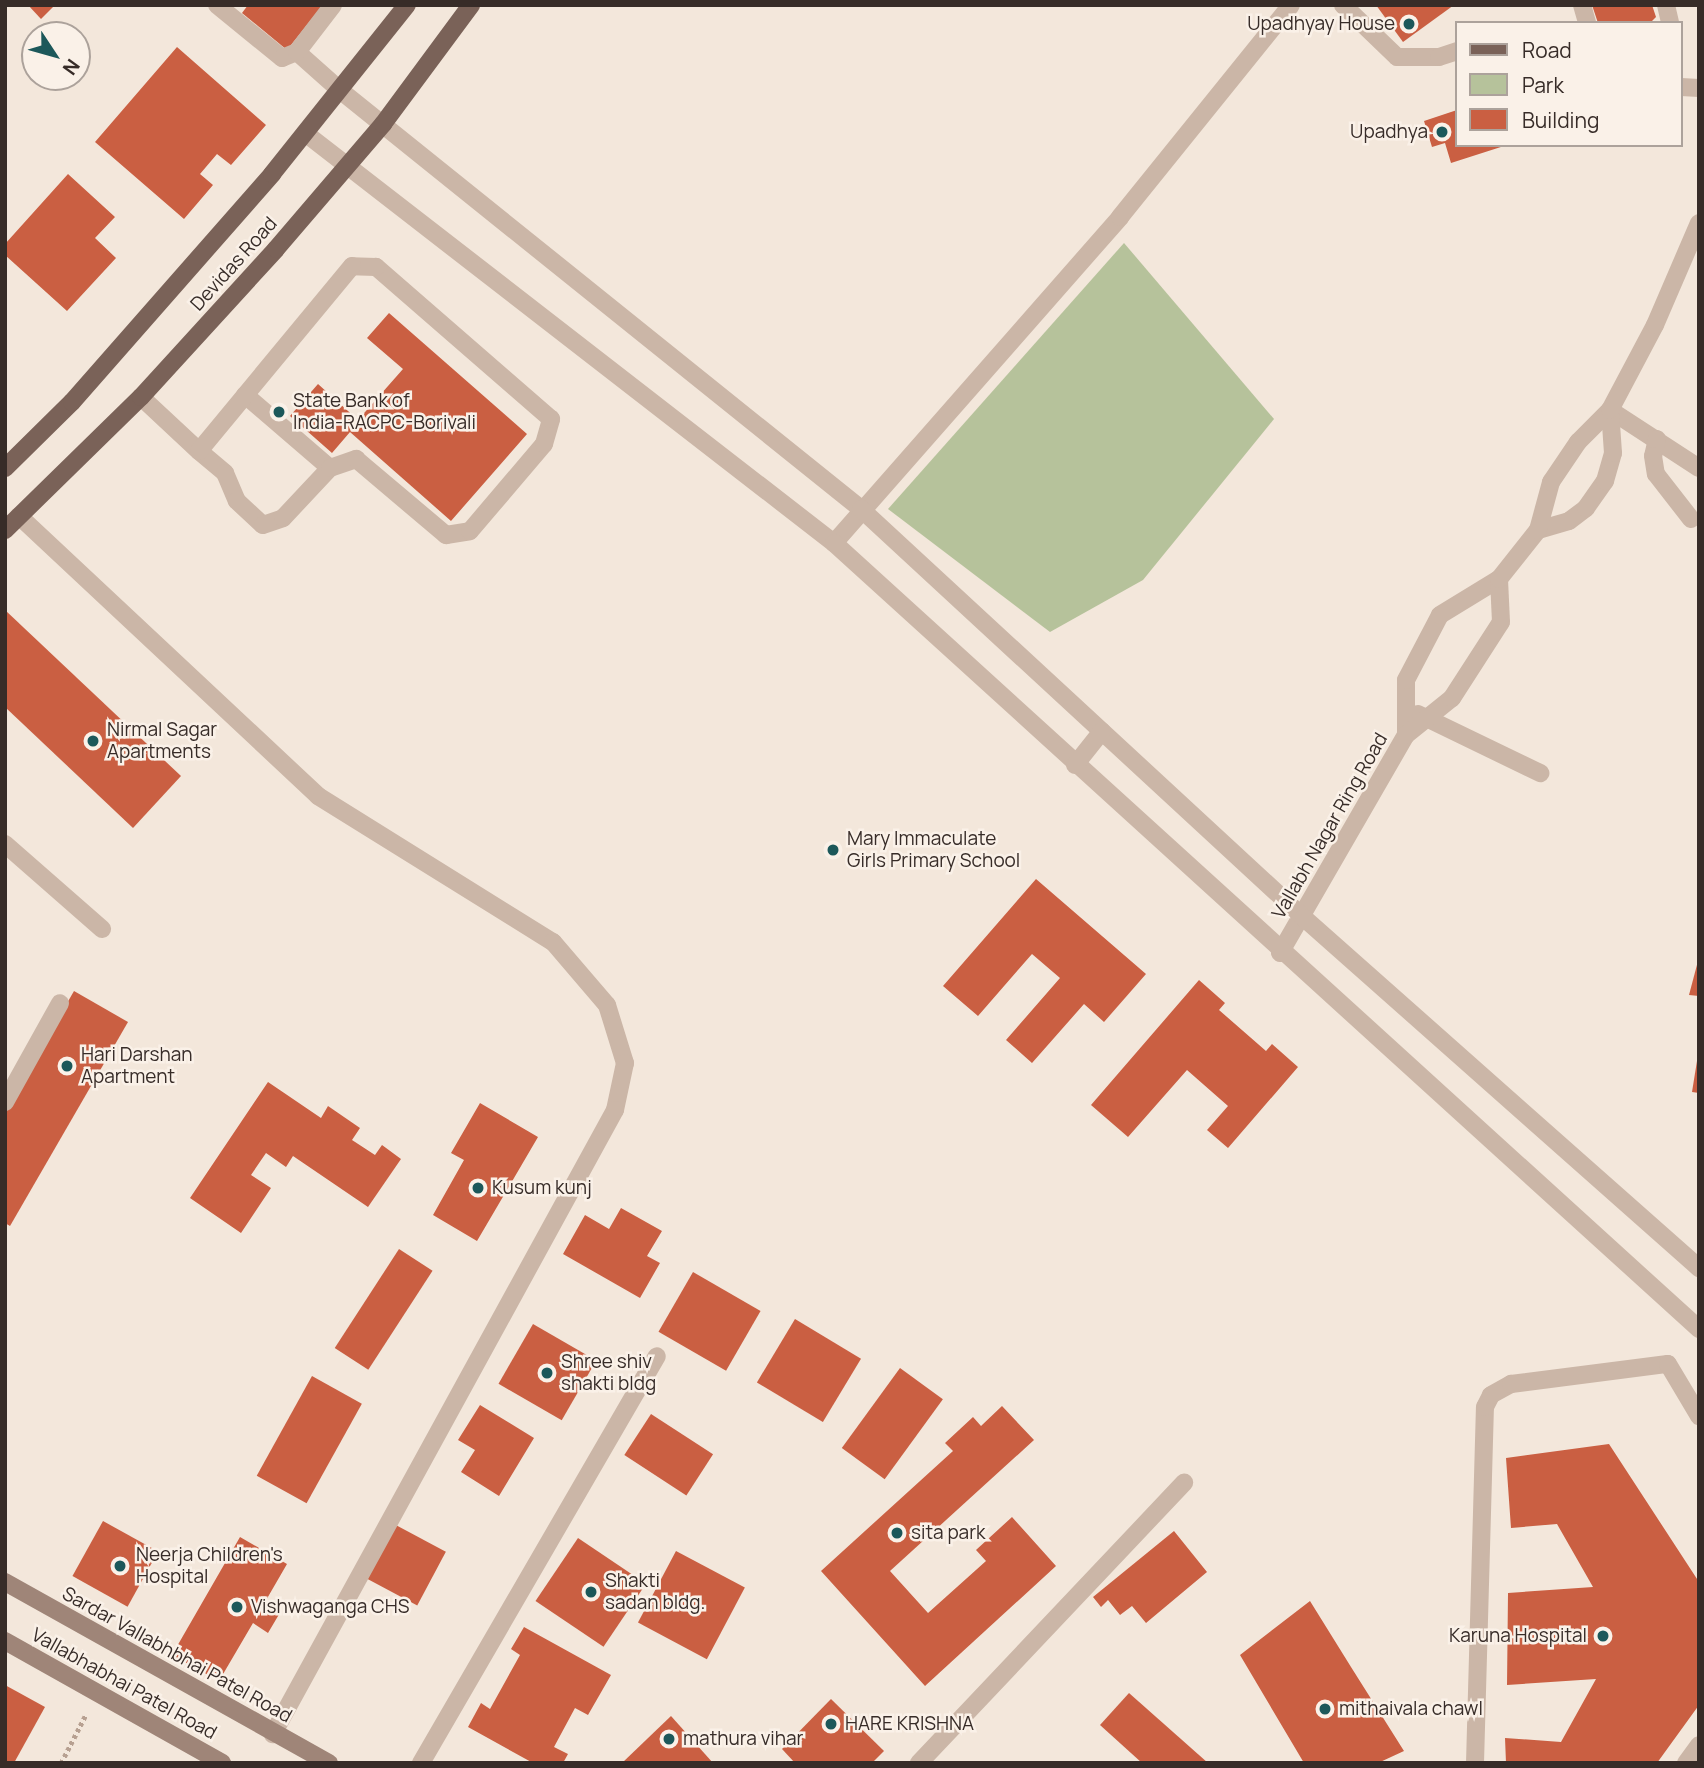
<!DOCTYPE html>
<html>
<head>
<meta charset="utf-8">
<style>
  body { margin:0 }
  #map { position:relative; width:1704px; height:1768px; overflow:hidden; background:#f3e7db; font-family:Manrope,sans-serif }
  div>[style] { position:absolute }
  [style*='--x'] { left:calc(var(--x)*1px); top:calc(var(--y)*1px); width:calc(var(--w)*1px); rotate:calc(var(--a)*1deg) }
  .green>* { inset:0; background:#b6c29b }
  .building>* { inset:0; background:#ca5f42; transform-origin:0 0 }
  .path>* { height:4.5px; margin-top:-2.25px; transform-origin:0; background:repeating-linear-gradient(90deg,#b7a091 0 3.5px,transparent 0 7px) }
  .service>* { height:18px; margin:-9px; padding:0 9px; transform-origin:9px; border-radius:9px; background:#cbb6a7 }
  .minor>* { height:18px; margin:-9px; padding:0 9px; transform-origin:9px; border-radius:9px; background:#cbb6a7 }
  .tertiary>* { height:18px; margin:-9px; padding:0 9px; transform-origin:9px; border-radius:9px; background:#cbb6a7 }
  .secondary>* { height:18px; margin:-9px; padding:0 9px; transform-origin:9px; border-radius:9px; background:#9f8578 }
  .primary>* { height:18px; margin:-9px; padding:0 9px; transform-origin:9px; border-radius:9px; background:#7a6258 }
  .dots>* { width:19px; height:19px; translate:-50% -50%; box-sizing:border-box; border:4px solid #faf1e8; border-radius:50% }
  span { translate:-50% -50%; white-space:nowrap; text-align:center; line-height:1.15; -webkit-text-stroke:5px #faf1e8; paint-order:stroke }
  .poi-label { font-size:19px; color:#372c28 }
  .right { translate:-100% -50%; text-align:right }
  .left { translate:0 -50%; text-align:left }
  .street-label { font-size:19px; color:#372c28 }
  .frame { position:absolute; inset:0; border:7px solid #372c28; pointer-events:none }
  .legend { position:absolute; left:1455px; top:21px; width:228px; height:126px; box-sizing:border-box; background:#faf1e8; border:2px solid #aca29b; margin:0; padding:9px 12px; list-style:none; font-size:21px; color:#372c28 }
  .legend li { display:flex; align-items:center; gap:14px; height:35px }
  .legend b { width:35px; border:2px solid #aca29b }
  .north { position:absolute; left:21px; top:21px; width:70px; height:70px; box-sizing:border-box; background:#faf1e8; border:2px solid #aca29b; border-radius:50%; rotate:126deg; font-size:19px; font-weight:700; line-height:28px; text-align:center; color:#372c28 }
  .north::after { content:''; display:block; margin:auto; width:24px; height:32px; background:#1c585a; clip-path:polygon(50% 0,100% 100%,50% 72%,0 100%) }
</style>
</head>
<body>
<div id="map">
  <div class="green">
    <div style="clip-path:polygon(1124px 243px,1274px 419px,1143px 580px,1050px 632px,888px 509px)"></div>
  </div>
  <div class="building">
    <div style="clip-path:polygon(28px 5px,55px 5px,41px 19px)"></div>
    <div style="clip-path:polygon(248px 5px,323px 5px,287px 50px,242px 13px)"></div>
    <div style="clip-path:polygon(1376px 5px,1454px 5px,1403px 42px)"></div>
    <div style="clip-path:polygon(1592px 5px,1652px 5px,1656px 17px,1650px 23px,1598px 23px)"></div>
    <div style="clip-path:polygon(177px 47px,266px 125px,231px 165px,217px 154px,200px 174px,213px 185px,184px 219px,95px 142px)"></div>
    <div style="clip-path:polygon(1457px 110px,1457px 145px,1504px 146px,1451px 163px,1445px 143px,1432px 147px,1424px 121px)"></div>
    <div style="clip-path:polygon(68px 174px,115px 217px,95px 238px,116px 258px,67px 311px,5px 255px,5px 244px)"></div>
    <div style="clip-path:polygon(389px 313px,527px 434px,451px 521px,350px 432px,332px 453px,290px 416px,318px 384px,358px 420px,403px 369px,367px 338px)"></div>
    <div style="clip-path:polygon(5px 610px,181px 776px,133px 828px,5px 707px)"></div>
    <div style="clip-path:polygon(1036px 879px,1146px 974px,1104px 1022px,1084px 1004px,1032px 1063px,1006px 1040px,1060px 978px,1032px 954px,978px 1016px,943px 986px)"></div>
    <div style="clip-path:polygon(1698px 961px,1699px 961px,1699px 996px,1689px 995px)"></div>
    <div style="clip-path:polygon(1199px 980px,1225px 1003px,1219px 1010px,1266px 1051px,1272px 1044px,1298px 1067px,1228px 1148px,1207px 1130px,1228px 1106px,1187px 1070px,1128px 1137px,1091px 1105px)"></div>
    <div style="clip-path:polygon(74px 991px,128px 1022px,10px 1226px,5px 1223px,5px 1111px)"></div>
    <div style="clip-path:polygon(1697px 1061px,1699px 1062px,1699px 1093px,1692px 1092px)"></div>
    <div style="clip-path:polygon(268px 1082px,321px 1118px,328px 1106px,360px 1128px,352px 1140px,375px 1155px,382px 1145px,401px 1159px,368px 1207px,293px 1156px,286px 1167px,266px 1153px,251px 1175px,271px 1188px,241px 1233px,190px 1198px)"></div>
    <div style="clip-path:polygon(480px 1103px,538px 1137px,477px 1241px,433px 1215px,464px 1160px,451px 1153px)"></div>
    <div style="clip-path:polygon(621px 1208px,662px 1231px,647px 1256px,660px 1263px,640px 1298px,563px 1254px,585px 1215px,609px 1229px)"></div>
    <div style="left:399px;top:1249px;width:40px;height:118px;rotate:33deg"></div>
    <div style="left:693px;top:1272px;width:78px;height:69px;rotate:30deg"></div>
    <div style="left:795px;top:1319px;width:77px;height:74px;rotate:31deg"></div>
    <div style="left:533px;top:1324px;width:73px;height:69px;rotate:30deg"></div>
    <div style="left:900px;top:1368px;width:53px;height:99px;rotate:36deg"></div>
    <div style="left:312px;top:1376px;width:57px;height:114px;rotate:29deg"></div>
    <div style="clip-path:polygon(480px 1405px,534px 1438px,499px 1496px,461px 1472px,475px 1450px,458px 1440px)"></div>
    <div style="clip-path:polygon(1002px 1406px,1034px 1440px,890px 1571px,928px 1613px,986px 1561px,976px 1550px,1012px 1517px,1056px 1566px,925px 1686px,821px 1571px,953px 1451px,945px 1443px,973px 1417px,981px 1426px)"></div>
    <div style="left:651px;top:1414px;width:74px;height:49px;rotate:33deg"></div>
    <div style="clip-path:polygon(1609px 1444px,1699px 1582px,1699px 1705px,1657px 1763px,1506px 1763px,1505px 1738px,1561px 1742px,1596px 1679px,1507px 1685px,1508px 1593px,1593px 1587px,1557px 1524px,1511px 1528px,1506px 1458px)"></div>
    <div style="left:103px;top:1521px;width:63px;height:63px;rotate:29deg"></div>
    <div style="left:392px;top:1523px;width:61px;height:61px;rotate:28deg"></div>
    <div style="clip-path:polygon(1174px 1531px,1207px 1572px,1146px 1623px,1132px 1606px,1120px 1615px,1108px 1600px,1101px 1607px,1093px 1597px)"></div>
    <div style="clip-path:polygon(240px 1537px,287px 1564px,265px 1602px,281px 1611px,268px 1633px,253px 1623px,219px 1681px,172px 1655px)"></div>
    <div style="left:578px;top:1538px;width:82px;height:76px;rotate:34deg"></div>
    <div style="left:676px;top:1551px;width:78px;height:81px;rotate:28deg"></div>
    <div style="clip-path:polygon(1310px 1601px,1351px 1667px,1404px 1751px,1378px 1763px,1304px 1763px,1240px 1655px)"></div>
    <div style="clip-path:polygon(524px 1627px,611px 1675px,588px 1715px,575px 1708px,554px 1747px,568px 1754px,563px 1763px,533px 1763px,468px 1727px,481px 1703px,490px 1709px,520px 1655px,511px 1649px)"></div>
    <div style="clip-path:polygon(5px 1685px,45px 1707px,14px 1763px,5px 1763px)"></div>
    <div style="clip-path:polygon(1129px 1693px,1208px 1763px,1142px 1763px,1100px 1725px)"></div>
    <div style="clip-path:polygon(831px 1699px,884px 1751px,872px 1763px,795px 1763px,782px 1749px)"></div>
    <div style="clip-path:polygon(671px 1716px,713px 1763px,622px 1763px)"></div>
  </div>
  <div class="path">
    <div style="--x:61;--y:1763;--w:53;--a:-62.9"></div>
  </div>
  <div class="service">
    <div style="--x:245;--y:395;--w:112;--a:40.7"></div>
    <div style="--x:141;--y:397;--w:79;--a:43"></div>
    <div style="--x:199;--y:451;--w:34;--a:40"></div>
    <div style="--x:225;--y:473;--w:30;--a:67"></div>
    <div style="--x:237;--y:501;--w:35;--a:43"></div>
    <div style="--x:263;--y:525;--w:21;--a:-19"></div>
    <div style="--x:283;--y:518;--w:69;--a:-46.8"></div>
    <div style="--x:330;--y:468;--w:28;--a:-19"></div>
    <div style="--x:356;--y:459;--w:118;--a:40.2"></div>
    <div style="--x:446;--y:535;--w:24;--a:-9"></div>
    <div style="--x:470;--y:531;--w:114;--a:-49.6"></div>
    <div style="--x:544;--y:444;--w:26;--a:-74"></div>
    <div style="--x:551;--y:419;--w:232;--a:-139"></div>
    <div style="--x:376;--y:267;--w:24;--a:-178"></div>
    <div style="--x:352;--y:266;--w:240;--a:129.6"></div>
    <div style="--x:5;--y:844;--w:129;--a:41.2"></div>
    <div style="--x:5;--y:1102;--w:113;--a:-60.9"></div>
    <div style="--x:1475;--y:1763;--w:356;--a:-88.4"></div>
    <div style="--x:1485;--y:1407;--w:13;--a:-63"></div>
    <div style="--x:1491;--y:1395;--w:23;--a:-29"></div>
    <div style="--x:1511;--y:1384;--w:158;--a:-7.3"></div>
    <div style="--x:1668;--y:1364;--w:61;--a:59.2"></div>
    <div style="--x:1686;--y:1763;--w:22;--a:-54"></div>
  </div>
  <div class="minor">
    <div style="--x:217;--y:5;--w:84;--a:39.2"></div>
    <div style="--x:282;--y:58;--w:16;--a:-22"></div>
    <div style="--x:297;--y:52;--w:59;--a:41.6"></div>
    <div style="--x:1343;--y:5;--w:75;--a:43.9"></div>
    <div style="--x:1397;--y:57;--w:42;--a:0"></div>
    <div style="--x:1439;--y:57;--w:19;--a:-18"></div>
    <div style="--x:1582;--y:5;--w:19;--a:74"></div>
    <div style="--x:1666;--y:5;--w:18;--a:77"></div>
    <div style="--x:297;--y:52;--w:59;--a:-52.5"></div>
    <div style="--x:1681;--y:87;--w:18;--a:3"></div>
    <div style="--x:1610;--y:410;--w:106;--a:33.1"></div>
    <div style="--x:1657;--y:439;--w:17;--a:103"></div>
    <div style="--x:1653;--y:456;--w:18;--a:81"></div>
    <div style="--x:1656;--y:474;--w:57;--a:52.1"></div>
    <div style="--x:19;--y:516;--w:410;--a:43.1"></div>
    <div style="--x:318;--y:796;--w:277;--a:31.9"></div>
    <div style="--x:553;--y:942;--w:83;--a:49.4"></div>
    <div style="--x:607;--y:1005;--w:61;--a:72.8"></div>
    <div style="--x:625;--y:1063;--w:48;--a:102"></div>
    <div style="--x:615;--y:1110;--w:712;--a:118.73"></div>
    <div style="--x:1538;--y:530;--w:32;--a:-16"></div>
    <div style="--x:1569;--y:521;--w:21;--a:-37"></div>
    <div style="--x:1586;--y:508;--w:33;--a:-55"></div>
    <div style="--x:1605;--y:481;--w:29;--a:-74"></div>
    <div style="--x:1613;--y:453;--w:43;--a:-94"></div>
    <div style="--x:834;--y:543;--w:434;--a:-48.7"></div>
    <div style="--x:1120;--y:217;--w:272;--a:-51.1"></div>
    <div style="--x:1418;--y:714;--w:136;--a:25.8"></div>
    <div style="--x:1406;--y:735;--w:55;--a:-90"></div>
    <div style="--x:1406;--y:680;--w:73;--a:-62.4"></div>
    <div style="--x:1440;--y:615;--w:69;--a:-31.4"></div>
    <div style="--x:1280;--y:953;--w:252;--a:-60"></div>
    <div style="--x:1406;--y:735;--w:59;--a:-38.8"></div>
    <div style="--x:1452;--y:698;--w:90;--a:-57.2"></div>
    <div style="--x:1501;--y:622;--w:43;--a:-92.7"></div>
    <div style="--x:1499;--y:579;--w:63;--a:-51.5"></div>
    <div style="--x:1538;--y:530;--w:50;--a:-74.8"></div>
    <div style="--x:1551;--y:482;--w:48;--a:-56"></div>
    <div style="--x:1578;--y:442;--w:45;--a:-45"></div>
    <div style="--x:1610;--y:410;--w:96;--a:-62.1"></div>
    <div style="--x:1655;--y:325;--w:111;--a:-66.7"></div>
    <div style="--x:421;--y:1763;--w:470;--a:-59.9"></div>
    <div style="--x:919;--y:1763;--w:386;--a:-46.6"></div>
  </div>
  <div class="tertiary">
    <div style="--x:341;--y:91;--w:667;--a:38.79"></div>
    <div style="--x:861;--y:509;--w:603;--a:42.71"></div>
    <div style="--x:1304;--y:918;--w:528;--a:41.54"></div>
    <div style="--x:305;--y:133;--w:669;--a:37.78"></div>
    <div style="--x:834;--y:543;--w:1169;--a:42.26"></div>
    <div style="--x:1075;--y:765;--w:43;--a:-51.5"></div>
  </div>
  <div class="secondary">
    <div style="--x:5;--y:1582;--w:371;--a:29.2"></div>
    <div style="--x:5;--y:1641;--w:249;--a:29.3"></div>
  </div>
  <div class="primary">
    <div style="--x:5;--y:468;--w:94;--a:-44.6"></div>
    <div style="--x:72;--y:402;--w:303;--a:-48.7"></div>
    <div style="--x:272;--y:174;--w:216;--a:-51.4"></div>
    <div style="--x:5;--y:530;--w:190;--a:-44.4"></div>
    <div style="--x:141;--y:397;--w:200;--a:-47.6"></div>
    <div style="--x:276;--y:249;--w:165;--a:-49.4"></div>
    <div style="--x:383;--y:124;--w:148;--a:-53.5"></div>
  </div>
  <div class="dots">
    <div style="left:1409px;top:24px;background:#1c585a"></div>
    <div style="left:1442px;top:132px;background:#1c585a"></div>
    <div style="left:279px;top:412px;background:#1c585a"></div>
    <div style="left:93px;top:741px;background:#1c585a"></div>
    <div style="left:833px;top:850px;background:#1c585a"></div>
    <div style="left:67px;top:1066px;background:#1c585a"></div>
    <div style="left:478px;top:1188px;background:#1c585a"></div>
    <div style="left:547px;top:1373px;background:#1c585a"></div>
    <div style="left:897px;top:1533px;background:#1c585a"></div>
    <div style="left:120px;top:1566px;background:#1c585a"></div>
    <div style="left:591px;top:1592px;background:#1c585a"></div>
    <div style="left:237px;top:1607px;background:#1c585a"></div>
    <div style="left:1603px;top:1636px;background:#1c585a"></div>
    <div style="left:1325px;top:1709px;background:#1c585a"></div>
    <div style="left:831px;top:1724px;background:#1c585a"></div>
    <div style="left:669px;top:1739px;background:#1c585a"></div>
  </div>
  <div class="poi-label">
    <span class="right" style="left:1395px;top:24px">Upadhyay House</span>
    <span class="right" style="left:1428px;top:132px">Upadhya</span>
    <span class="left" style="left:293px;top:412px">State Bank of<br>India-RACPC-Borivali</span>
    <span class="left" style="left:107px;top:741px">Nirmal Sagar<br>Apartments</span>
    <span class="left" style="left:847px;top:850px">Mary Immaculate<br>Girls Primary School</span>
    <span class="left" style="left:81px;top:1066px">Hari Darshan<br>Apartment</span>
    <span class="left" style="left:492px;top:1188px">Kusum kunj</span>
    <span class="left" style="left:561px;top:1373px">Shree shiv<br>shakti bldg</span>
    <span class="left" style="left:911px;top:1533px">sita park</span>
    <span class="left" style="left:136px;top:1566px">Neerja Children's<br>Hospital</span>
    <span class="left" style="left:605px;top:1592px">Shakti<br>sadan bldg.</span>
    <span class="left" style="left:251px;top:1607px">Vishwaganga CHS</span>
    <span class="right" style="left:1587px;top:1636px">Karuna Hospital</span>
    <span class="left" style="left:1339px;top:1709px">mithaivala chawl</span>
    <span class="left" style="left:845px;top:1724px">HARE KRISHNA</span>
    <span class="left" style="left:683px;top:1739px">mathura vihar</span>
  </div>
  <div class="street-label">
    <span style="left:234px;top:264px;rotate:-48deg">Devidas Road</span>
    <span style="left:1330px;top:826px;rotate:-60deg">Vallabh Nagar Ring Road</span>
    <span style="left:177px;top:1655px;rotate:29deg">Sardar Vallabhbhai Patel Road</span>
    <span style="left:124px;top:1684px;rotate:29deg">Vallabhabhai Patel Road</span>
  </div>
  <div class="frame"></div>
  <ul class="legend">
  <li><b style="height:9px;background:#7a6258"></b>Road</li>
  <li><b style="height:19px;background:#b6c29b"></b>Park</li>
  <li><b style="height:19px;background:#ca5f42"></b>Building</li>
  </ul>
  <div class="north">N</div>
</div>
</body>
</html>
